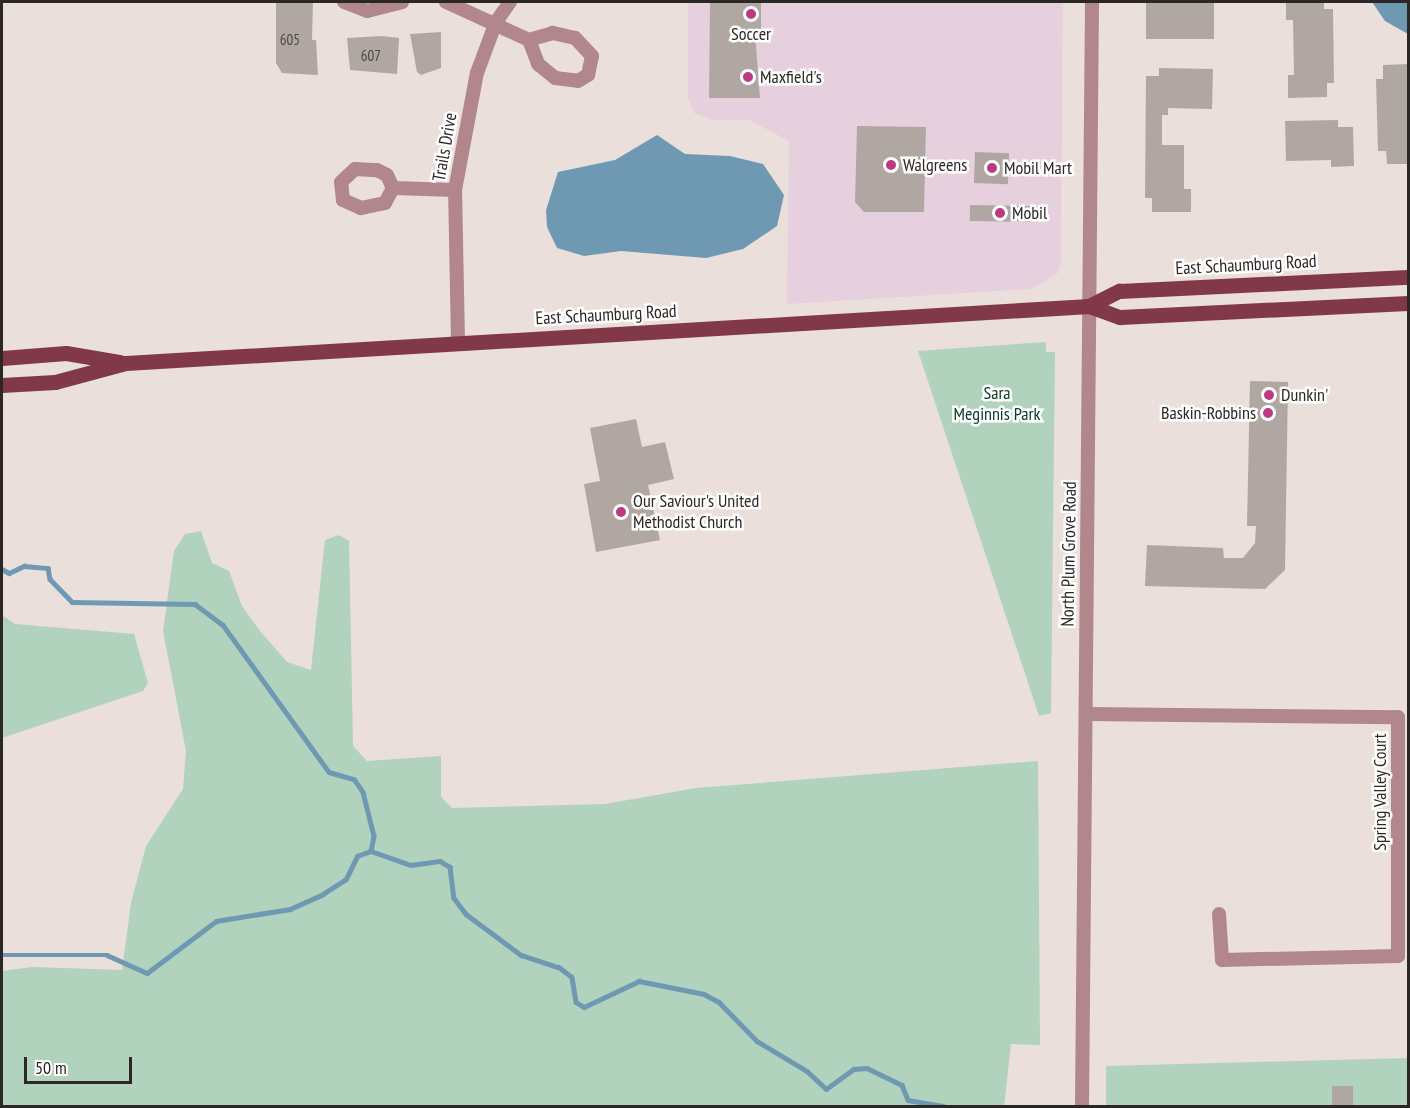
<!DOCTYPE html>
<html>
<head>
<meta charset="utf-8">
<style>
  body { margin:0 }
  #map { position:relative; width:1410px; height:1108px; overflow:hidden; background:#eadfda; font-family:"PT Sans Narrow",sans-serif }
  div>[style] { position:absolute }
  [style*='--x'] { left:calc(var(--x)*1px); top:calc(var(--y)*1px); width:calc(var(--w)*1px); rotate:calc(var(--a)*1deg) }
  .commercial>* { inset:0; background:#e7d0dd }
  .green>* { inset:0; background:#b1d2bc }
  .water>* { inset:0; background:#6f99b2 }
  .stream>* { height:4.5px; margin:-2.25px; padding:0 2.25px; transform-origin:2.25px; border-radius:2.25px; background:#6f99b2 }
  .building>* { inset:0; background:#b1a7a2; transform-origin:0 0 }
  .minor>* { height:14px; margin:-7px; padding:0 7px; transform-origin:7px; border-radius:7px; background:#b1868c }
  .major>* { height:15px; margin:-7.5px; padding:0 7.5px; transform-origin:7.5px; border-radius:7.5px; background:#813848 }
  .dots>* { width:16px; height:16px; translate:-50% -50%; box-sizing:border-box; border:3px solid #fff; border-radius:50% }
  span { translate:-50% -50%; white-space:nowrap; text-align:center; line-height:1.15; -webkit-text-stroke:5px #fff; paint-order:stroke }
  .number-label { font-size:15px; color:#4c4744 }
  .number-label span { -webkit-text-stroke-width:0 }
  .poi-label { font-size:18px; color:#2b2725 }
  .left { translate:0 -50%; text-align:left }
  .right { translate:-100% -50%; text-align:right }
  .street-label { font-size:18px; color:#2b2725 }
  .park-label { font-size:18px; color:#043a21 }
  .frame { position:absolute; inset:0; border:3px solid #2b2725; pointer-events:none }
  .scale { position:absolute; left:24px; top:1057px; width:108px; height:27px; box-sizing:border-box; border:3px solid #2b2725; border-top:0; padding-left:8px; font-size:18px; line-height:21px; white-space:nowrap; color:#2b2725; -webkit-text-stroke:4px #fff; paint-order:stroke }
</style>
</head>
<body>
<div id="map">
  <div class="commercial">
    <div style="clip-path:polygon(688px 2px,1063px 2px,1061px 261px,1057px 274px,1031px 289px,787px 304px,789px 141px,749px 120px,713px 120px,694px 113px,688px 98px)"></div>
  </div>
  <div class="green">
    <div style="clip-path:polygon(1046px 342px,1046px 352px,1055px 352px,1051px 713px,1039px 716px,918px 351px)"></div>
    <div style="clip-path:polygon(201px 531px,212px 563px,229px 571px,242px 606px,260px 631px,287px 662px,311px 670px,325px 540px,339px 535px,349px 541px,353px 746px,367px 761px,441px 756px,441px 797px,452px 808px,605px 804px,696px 788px,1038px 761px,1040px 1045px,1011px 1044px,1004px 1106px,2px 1106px,2px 971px,32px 967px,122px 970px,131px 903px,146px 846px,183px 789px,186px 751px,163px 631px,174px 551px,185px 534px)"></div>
    <div style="clip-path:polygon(2px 615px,15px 624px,134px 634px,148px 683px,143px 691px,2px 738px)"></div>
    <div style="clip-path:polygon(1408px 1058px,1408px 1106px,1106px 1106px,1106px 1066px)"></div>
  </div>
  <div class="water">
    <div style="clip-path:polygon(1372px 2px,1408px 2px,1408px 34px,1385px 21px)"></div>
    <div style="clip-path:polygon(657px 135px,685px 154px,730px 156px,763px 164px,784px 195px,777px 226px,743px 249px,706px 258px,621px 251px,584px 256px,557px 248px,547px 227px,546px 210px,558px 172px,615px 160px)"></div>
  </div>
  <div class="stream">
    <div style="--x:2;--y:569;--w:8;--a:30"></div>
    <div style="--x:9;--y:573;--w:17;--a:-25"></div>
    <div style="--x:24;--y:566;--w:24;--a:5"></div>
    <div style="--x:48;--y:568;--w:11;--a:80"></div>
    <div style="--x:50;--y:579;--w:32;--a:46"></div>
    <div style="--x:72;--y:602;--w:123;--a:0.9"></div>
    <div style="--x:195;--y:604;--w:35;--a:37"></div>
    <div style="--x:223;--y:625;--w:181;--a:54.2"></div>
    <div style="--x:329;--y:772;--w:26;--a:16"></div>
    <div style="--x:354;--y:779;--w:16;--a:55"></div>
    <div style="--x:363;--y:792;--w:45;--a:76"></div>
    <div style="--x:374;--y:836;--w:15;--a:101"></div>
    <div style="--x:2;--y:955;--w:105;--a:0"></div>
    <div style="--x:107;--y:955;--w:44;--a:24.2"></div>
    <div style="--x:147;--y:973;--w:86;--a:-37"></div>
    <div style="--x:216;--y:921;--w:75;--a:-9.2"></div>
    <div style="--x:290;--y:909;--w:36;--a:-24"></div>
    <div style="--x:323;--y:894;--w:27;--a:-33"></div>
    <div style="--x:346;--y:879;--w:25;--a:-64"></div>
    <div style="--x:357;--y:856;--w:15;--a:-20"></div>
    <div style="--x:371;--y:851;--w:42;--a:19.3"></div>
    <div style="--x:411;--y:865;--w:29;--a:-8"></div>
    <div style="--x:440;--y:861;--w:12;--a:31"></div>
    <div style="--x:450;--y:867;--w:31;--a:83"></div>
    <div style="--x:454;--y:898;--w:20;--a:53"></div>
    <div style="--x:466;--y:914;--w:69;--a:36.7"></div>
    <div style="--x:521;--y:955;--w:40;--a:18"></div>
    <div style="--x:559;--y:967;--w:16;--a:38"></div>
    <div style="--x:572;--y:977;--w:25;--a:81"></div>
    <div style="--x:576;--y:1002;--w:9;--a:32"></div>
    <div style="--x:584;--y:1007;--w:61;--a:-25.3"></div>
    <div style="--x:639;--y:981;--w:66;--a:11.3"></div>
    <div style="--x:704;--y:994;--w:17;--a:28"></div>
    <div style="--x:719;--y:1002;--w:54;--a:45.7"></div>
    <div style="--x:757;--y:1041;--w:58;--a:31"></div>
    <div style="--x:807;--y:1071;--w:26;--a:43"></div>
    <div style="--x:826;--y:1089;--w:34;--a:-36"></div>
    <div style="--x:854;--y:1069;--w:13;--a:-4"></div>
    <div style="--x:867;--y:1068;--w:39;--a:26"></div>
    <div style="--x:902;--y:1085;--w:16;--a:68"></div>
    <div style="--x:908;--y:1100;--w:36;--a:10"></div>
  </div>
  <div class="building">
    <div style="clip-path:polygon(276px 2px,313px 2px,312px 40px,316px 40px,318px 75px,282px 73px,276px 63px)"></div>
    <div style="clip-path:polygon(710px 2px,761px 2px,761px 33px,755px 33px,760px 98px,709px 98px)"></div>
    <div style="left:1146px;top:2px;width:68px;height:37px"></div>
    <div style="clip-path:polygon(1286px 2px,1324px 2px,1324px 9px,1333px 9px,1334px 83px,1327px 83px,1327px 97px,1288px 98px,1288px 75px,1294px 75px,1293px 20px,1286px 20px)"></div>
    <div style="clip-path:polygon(441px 32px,441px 68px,421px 75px,417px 72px,410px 34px)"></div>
    <div style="clip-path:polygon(382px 36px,399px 38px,397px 74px,350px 70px,347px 38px)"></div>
    <div style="clip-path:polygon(1408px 64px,1408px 164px,1387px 164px,1386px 151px,1378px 151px,1376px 79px,1383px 79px,1383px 65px)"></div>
    <div style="clip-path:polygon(1159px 68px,1213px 69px,1212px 109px,1168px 108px,1168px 115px,1162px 115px,1162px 145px,1184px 145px,1184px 189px,1191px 189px,1191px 212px,1152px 212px,1152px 198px,1145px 198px,1146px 76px,1159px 76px)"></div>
    <div style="clip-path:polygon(1338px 120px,1338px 127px,1353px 127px,1354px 166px,1331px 167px,1331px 160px,1286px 161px,1285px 121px)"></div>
    <div style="clip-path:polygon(857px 126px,926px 127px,924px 212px,864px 212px,855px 202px)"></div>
    <div style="left:975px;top:152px;width:34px;height:31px;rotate:2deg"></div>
    <div style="left:970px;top:205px;width:60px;height:16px;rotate:1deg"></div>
    <div style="clip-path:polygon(1250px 381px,1288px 382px,1285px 570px,1265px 589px,1145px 586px,1147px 545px,1223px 548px,1224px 558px,1243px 558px,1255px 543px,1256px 526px,1247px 526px)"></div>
    <div style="clip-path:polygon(636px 419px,642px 447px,665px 442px,674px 479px,648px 485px,660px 540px,596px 552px,584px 484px,600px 481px,590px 428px)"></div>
    <div style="left:1353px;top:1086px;width:21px;height:21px;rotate:90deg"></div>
  </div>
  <div class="minor">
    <div style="--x:344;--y:2;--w:25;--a:21"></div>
    <div style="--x:367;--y:11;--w:36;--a:-14"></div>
    <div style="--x:446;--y:2;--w:91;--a:24.6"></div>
    <div style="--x:529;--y:40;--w:26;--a:69"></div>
    <div style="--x:538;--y:64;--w:22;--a:39"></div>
    <div style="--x:555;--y:78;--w:23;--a:7"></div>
    <div style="--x:578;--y:81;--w:12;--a:-31"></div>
    <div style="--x:588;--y:75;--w:19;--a:-78"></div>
    <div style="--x:592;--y:56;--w:25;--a:-133"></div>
    <div style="--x:575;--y:38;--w:23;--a:-167"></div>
    <div style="--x:553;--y:33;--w:25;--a:164"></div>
    <div style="--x:355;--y:169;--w:22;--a:3"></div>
    <div style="--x:377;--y:170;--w:11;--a:27"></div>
    <div style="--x:387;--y:175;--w:14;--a:65"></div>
    <div style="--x:393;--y:188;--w:17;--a:118"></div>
    <div style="--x:385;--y:203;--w:25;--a:168"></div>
    <div style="--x:361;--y:208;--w:20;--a:-156"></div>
    <div style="--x:343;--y:200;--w:18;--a:-96"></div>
    <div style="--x:341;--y:182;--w:19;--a:-43"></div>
    <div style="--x:393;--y:188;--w:62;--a:1.8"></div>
    <div style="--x:458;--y:343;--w:153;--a:-91.1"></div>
    <div style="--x:455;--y:190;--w:119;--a:-79.4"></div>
    <div style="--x:477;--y:73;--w:54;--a:-69.6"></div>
    <div style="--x:496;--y:22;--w:24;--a:-55"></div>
    <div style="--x:1086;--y:714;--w:312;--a:0.6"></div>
    <div style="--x:1398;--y:717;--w:239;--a:90"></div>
    <div style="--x:1398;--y:956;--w:176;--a:178.7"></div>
    <div style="--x:1222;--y:960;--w:46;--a:-93.7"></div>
    <div style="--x:1082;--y:1106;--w:1104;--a:-89.48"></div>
  </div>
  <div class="major">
    <div style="--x:1089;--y:306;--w:34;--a:-27"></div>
    <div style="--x:1119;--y:291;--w:289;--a:-2.8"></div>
    <div style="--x:2;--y:358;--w:64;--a:-4.5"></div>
    <div style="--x:66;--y:353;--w:55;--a:9.5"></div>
    <div style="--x:2;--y:385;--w:53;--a:-3.2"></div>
    <div style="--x:55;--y:382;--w:73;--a:-15"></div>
    <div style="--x:126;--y:363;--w:678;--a:-3.38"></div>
    <div style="--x:803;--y:323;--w:287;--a:-3.4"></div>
    <div style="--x:1089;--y:306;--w:33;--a:20"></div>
    <div style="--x:1120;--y:317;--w:288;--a:-2.8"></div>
  </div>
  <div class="dots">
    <div style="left:751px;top:14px;background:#bd3980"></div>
    <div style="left:748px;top:77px;background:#bd3980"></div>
    <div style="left:891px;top:165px;background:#bd3980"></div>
    <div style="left:992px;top:168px;background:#bd3980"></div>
    <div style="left:1000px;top:213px;background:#bd3980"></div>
    <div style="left:1269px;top:395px;background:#bd3980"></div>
    <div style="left:1268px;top:413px;background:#bd3980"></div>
    <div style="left:621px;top:512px;background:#bd3980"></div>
  </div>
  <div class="number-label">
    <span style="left:290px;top:40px">605</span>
    <span style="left:371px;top:56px">607</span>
  </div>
  <div class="poi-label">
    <span style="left:751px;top:34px">Soccer</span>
    <span class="left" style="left:760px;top:77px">Maxfield's</span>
    <span class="left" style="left:903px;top:165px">Walgreens</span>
    <span class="left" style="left:1004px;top:168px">Mobil Mart</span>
    <span class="left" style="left:1012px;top:213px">Mobil</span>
    <span class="left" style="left:1281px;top:395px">Dunkin'</span>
    <span class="right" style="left:1256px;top:413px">Baskin-Robbins</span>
    <span class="left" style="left:633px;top:512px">Our Saviour's United<br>Methodist Church</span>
  </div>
  <div class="street-label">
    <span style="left:445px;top:147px;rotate:-80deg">Trails Drive</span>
    <span style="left:1246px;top:265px;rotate:-3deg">East Schaumburg Road</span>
    <span style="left:606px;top:315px;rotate:-3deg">East Schaumburg Road</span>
    <span style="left:1069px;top:554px;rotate:-89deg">North Plum Grove Road</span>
    <span style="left:1380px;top:792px;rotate:-90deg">Spring Valley Court</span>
  </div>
  <div class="park-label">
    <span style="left:997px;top:404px">Sara<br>Meginnis Park</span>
  </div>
  <div class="frame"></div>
  <div class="scale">50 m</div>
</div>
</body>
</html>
